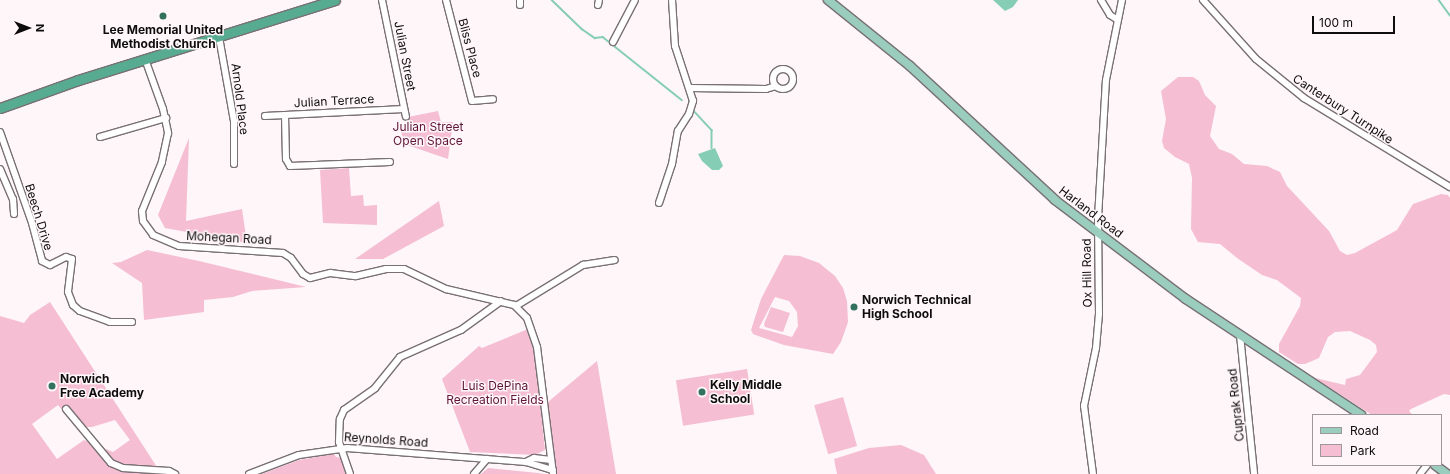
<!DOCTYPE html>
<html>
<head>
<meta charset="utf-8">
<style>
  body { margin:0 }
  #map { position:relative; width:1450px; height:474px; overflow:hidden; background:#fef6f8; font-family:Inter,sans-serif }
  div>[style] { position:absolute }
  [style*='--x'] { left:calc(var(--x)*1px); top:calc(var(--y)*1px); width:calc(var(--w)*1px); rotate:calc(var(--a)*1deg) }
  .green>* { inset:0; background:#f5bed2; transform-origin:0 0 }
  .water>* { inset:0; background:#86cdb5 }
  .stream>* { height:1.5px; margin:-0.75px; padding:0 0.75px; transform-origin:0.75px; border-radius:0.75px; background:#86cdb5 }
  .roads { filter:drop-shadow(1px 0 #787073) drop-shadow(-1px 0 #787073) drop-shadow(0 1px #787073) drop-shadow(0 -1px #787073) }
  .minor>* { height:6px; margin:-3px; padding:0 3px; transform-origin:3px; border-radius:3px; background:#fff }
  .minor>.ring { margin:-3px; padding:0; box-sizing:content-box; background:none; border:6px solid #fff; border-radius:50% }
  .major>* { height:8px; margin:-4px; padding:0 4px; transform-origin:4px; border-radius:4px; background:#9acdbd }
  .highway>* { height:9px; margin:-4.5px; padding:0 4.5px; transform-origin:4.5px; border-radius:4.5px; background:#57ab91 }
  .dots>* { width:11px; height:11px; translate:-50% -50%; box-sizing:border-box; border:2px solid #fef6f8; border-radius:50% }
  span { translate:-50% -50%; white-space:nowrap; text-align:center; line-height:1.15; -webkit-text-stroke:3px #fef6f8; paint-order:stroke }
  .poi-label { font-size:12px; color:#0f0c0d; font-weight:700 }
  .left { translate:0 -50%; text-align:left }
  .street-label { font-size:12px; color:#0f0c0d }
  .park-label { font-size:12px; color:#5e1538 }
  .legend { position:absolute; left:1312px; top:414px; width:130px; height:52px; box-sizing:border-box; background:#fef6f8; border:1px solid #9e989a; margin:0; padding:5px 7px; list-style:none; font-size:12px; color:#0f0c0d }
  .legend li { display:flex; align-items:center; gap:8px; height:20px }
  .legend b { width:20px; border:1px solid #9e989a }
  .north { position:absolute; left:8px; top:8px; width:40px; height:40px; -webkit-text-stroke:3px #fef6f8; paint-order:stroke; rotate:90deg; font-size:11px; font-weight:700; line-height:16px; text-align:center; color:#0f0c0d }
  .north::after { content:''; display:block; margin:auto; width:14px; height:18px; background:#0f0c0d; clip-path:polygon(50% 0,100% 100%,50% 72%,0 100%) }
  .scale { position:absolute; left:1312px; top:16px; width:83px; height:18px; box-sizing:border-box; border:2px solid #0f0c0d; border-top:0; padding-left:5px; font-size:12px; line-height:14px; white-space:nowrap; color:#0f0c0d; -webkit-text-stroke:3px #fef6f8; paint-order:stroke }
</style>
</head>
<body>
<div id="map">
  <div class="green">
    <div style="clip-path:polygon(1178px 77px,1193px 77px,1199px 81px,1205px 95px,1216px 106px,1210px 136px,1219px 149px,1232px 154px,1244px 164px,1267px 166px,1280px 172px,1287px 186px,1329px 231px,1340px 251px,1347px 255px,1355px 253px,1397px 230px,1413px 204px,1441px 194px,1448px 195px,1450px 198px,1450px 395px,1444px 394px,1411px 409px,1409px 411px,1413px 415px,1372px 415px,1315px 378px,1345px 385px,1346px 379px,1360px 375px,1377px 352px,1376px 345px,1370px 340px,1350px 331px,1335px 332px,1328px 337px,1319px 358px,1305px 364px,1298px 364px,1279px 352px,1279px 344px,1300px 306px,1301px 298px,1277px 280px,1262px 275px,1237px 258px,1220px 244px,1198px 242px,1191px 229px,1192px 178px,1189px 164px,1175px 157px,1164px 148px,1162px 141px,1166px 119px,1161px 91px)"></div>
    <div style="clip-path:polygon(438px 111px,441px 122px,453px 122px,448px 159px,404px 144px,401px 131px,410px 130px,408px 117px)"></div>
    <div style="clip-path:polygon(189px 138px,186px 221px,242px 209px,247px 243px,165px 228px,158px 215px)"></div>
    <div style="clip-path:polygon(349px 168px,351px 196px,363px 195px,364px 206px,377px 205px,377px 225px,323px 223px,320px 170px)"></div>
    <div style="clip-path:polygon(439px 201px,444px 226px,383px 259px,355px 259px)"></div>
    <div style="clip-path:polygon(147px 250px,199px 261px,306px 287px,252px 291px,233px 297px,204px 300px,204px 312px,144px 320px,142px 283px,112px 263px,121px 262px)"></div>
    <div style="clip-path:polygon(evenodd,784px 255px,800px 256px,819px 263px,835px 276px,843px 288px,847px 301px,848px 322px,841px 342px,833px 354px,784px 345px,753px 334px,751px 330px,761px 299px,784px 255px,775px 297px,789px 301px,797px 312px,798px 326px,792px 337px,759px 328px,775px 297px)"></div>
    <div style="clip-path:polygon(evenodd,50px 302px,155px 464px,161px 474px,0 474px,0 316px,24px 323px,30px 315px,50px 302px,58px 405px,76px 427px,92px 427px,115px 420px,130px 440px,113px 452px,84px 440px,57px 459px,32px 424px,58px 405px)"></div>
    <div style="clip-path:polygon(771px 307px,790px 313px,783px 332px,765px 327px,764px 324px)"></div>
    <div style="clip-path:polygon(528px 329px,535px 353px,545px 450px,535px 455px,470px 452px,442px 379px,479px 346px,482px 348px)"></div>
    <div style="clip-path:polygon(597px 361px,616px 474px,557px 474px,548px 402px)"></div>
    <div style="left:747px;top:369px;width:46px;height:72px;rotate:81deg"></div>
    <div style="left:843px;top:397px;width:51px;height:30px;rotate:74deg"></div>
    <div style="clip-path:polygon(901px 445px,924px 455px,936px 474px,837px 474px,834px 459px,869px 448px)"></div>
    <div style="clip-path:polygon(334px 454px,336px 457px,343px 458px,353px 474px,262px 474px,299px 460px)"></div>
    <div style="clip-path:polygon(488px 468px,538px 473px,544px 474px,481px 474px)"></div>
  </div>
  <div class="water">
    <div style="clip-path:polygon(993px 0,1018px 0,1013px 7px,1005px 11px)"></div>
    <div style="clip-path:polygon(715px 148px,723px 166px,719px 170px,712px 170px,702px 161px,698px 154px)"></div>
  </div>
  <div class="stream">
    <div style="--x:552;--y:0;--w:42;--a:44"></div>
    <div style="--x:582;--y:29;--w:16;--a:35"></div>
    <div style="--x:595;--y:38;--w:8;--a:-7"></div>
    <div style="--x:603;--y:37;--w:101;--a:38.6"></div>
    <div style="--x:1439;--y:0;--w:19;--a:54"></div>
    <div style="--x:695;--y:112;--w:25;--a:47"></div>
    <div style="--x:712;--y:130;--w:18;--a:90"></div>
  </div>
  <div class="roads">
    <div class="minor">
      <div style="--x:382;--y:0;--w:119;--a:78.4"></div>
      <div style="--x:446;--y:0;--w:104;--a:75.6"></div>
      <div style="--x:472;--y:101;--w:21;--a:-5"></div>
      <div style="--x:1101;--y:0;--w:17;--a:59"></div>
      <div style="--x:1110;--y:15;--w:9;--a:32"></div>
      <div style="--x:1203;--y:0;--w:79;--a:48.1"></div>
      <div style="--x:1256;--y:59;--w:62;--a:39.1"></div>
      <div style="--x:1304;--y:98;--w:171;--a:31.4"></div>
      <div style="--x:520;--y:5;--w:5;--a:-90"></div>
      <div style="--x:598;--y:5;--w:5;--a:-79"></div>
      <div style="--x:219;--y:37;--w:85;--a:79.9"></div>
      <div style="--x:234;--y:121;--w:43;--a:90"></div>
      <div style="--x:613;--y:42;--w:47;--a:-62.4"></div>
      <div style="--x:145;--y:59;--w:53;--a:70.2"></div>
      <div style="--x:163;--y:109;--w:25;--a:78"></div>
      <div style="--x:168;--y:133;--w:30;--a:102"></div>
      <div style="--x:162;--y:162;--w:53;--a:112.2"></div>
      <div style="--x:142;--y:211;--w:10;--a:84"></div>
      <div style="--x:143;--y:221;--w:17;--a:54"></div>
      <div style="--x:153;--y:235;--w:28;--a:23"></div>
      <div style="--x:179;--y:246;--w:104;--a:3.9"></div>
      <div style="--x:283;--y:253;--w:9;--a:32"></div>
      <div style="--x:291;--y:258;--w:20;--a:53"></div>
      <div style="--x:303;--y:274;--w:8;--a:30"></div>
      <div style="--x:310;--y:278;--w:21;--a:-14"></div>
      <div style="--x:330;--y:273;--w:26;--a:7"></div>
      <div style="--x:356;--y:276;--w:31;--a:-13"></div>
      <div style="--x:386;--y:269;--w:18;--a:0"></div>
      <div style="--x:404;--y:269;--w:47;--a:25.5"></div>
      <div style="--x:446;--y:289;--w:70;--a:13.2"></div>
      <div style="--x:514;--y:305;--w:18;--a:45"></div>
      <div style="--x:527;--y:318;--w:31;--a:71"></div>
      <div style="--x:537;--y:347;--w:128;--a:82.8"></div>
      <div class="ring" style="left:773px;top:69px;width:14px;height:14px"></div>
      <div style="--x:690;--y:88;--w:76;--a:0.8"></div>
      <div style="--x:766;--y:89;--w:10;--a:-17"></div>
      <div style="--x:285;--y:115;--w:44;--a:88.7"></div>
      <div style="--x:286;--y:159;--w:8;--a:60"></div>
      <div style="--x:290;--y:166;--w:100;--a:-2.3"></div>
      <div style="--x:265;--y:116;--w:139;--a:-2.9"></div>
      <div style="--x:0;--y:132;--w:96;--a:70.6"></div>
      <div style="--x:32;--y:223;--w:39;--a:75"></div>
      <div style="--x:42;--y:261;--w:9;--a:27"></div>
      <div style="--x:50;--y:265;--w:18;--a:-27"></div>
      <div style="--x:66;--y:257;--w:6;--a:18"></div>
      <div style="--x:72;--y:259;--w:33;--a:97"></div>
      <div style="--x:68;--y:292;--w:14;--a:69"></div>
      <div style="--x:73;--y:305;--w:9;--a:41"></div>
      <div style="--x:80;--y:311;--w:32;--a:20"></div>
      <div style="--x:110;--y:322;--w:22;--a:0"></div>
      <div style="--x:100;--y:137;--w:69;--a:-16.1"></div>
      <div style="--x:0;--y:169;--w:33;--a:67"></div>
      <div style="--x:13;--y:199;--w:15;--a:86"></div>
      <div style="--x:659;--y:203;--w:41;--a:-71.6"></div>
      <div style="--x:672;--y:164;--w:34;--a:-80"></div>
      <div style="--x:678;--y:131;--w:20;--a:-57"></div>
      <div style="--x:689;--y:114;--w:14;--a:-73"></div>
      <div style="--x:693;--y:101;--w:58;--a:-108.1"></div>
      <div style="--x:675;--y:46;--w:46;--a:-93.7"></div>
      <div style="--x:516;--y:306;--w:79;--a:-31.5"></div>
      <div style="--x:583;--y:265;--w:32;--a:-9"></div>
      <div style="--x:1240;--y:335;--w:140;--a:84.2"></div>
      <div style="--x:66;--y:409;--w:70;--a:50.2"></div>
      <div style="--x:111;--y:463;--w:13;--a:23"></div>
      <div style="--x:123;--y:468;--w:46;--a:3.7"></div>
      <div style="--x:169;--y:471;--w:7;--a:27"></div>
      <div style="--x:526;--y:462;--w:9;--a:-27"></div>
      <div style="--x:534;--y:458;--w:17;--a:7"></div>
      <div style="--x:249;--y:474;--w:53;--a:-20.8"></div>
      <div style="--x:299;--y:455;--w:49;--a:-8.3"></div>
      <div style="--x:347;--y:448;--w:180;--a:4.5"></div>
      <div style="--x:526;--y:462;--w:28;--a:17"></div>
      <div style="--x:350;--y:474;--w:34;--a:-109"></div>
      <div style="--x:339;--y:442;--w:23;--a:-88"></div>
      <div style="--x:340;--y:419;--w:10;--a:-66"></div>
      <div style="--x:344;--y:410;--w:38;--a:-35"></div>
      <div style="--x:375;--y:388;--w:40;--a:-51"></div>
      <div style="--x:400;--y:357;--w:67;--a:-23.9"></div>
      <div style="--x:461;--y:330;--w:49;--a:-35.9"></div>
      <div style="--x:474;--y:474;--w:20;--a:-49"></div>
      <div style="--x:1093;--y:474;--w:69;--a:-97.5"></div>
      <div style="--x:1084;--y:406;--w:59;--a:-78.3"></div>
      <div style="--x:1096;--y:348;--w:34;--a:-85"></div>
      <div style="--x:1099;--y:314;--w:96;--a:-90.6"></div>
      <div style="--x:1098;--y:218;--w:138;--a:-86.7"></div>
      <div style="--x:1106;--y:80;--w:82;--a:-78.7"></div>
      <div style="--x:1420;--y:474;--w:11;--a:-52"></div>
    </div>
    <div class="major">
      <div style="--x:828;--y:0;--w:105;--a:38.8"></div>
      <div style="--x:910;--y:66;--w:197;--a:42.7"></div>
      <div style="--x:1055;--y:200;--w:164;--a:37.1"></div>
      <div style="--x:1186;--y:299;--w:210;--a:33.5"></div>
      <div style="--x:1435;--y:465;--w:15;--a:37"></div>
    </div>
    <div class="highway">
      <div style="--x:0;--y:108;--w:83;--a:-19.7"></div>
      <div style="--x:78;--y:80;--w:269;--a:-17.3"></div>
    </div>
  </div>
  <div class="dots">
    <div style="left:163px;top:16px;background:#32715e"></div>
    <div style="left:854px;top:307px;background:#32715e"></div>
    <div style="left:52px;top:386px;background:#32715e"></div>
    <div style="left:702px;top:392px;background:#32715e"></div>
  </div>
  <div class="poi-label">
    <span style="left:163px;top:37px">Lee Memorial United<br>Methodist Church</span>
    <span class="left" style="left:862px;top:307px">Norwich Technical<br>High School</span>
    <span class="left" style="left:60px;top:386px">Norwich<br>Free Academy</span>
    <span class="left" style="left:710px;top:392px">Kelly Middle<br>School</span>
  </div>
  <div class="street-label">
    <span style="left:470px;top:48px;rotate:75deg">Bliss Place</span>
    <span style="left:405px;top:56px;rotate:79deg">Julian Street</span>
    <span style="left:240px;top:99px;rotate:83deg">Arnold Place</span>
    <span style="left:334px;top:101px;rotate:-3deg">Julian Terrace</span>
    <span style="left:1343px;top:109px;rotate:33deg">Canterbury Turnpike</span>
    <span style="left:1091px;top:212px;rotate:37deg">Harland Road</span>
    <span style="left:39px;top:217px;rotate:73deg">Beech Drive</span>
    <span style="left:229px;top:238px;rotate:3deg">Mohegan Road</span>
    <span style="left:1087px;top:273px;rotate:-91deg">Ox Hill Road</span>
    <span style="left:1236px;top:405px;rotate:-96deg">Cuprak Road</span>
    <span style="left:386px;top:440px;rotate:4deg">Reynolds Road</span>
  </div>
  <div class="park-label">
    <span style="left:428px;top:134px">Julian Street<br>Open Space</span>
    <span style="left:495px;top:393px">Luis DePina<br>Recreation Fields</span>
  </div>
  <ul class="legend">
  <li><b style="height:5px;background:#9acdbd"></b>Road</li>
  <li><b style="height:11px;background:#f5bed2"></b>Park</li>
  </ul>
  <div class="north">N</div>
  <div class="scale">100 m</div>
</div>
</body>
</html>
